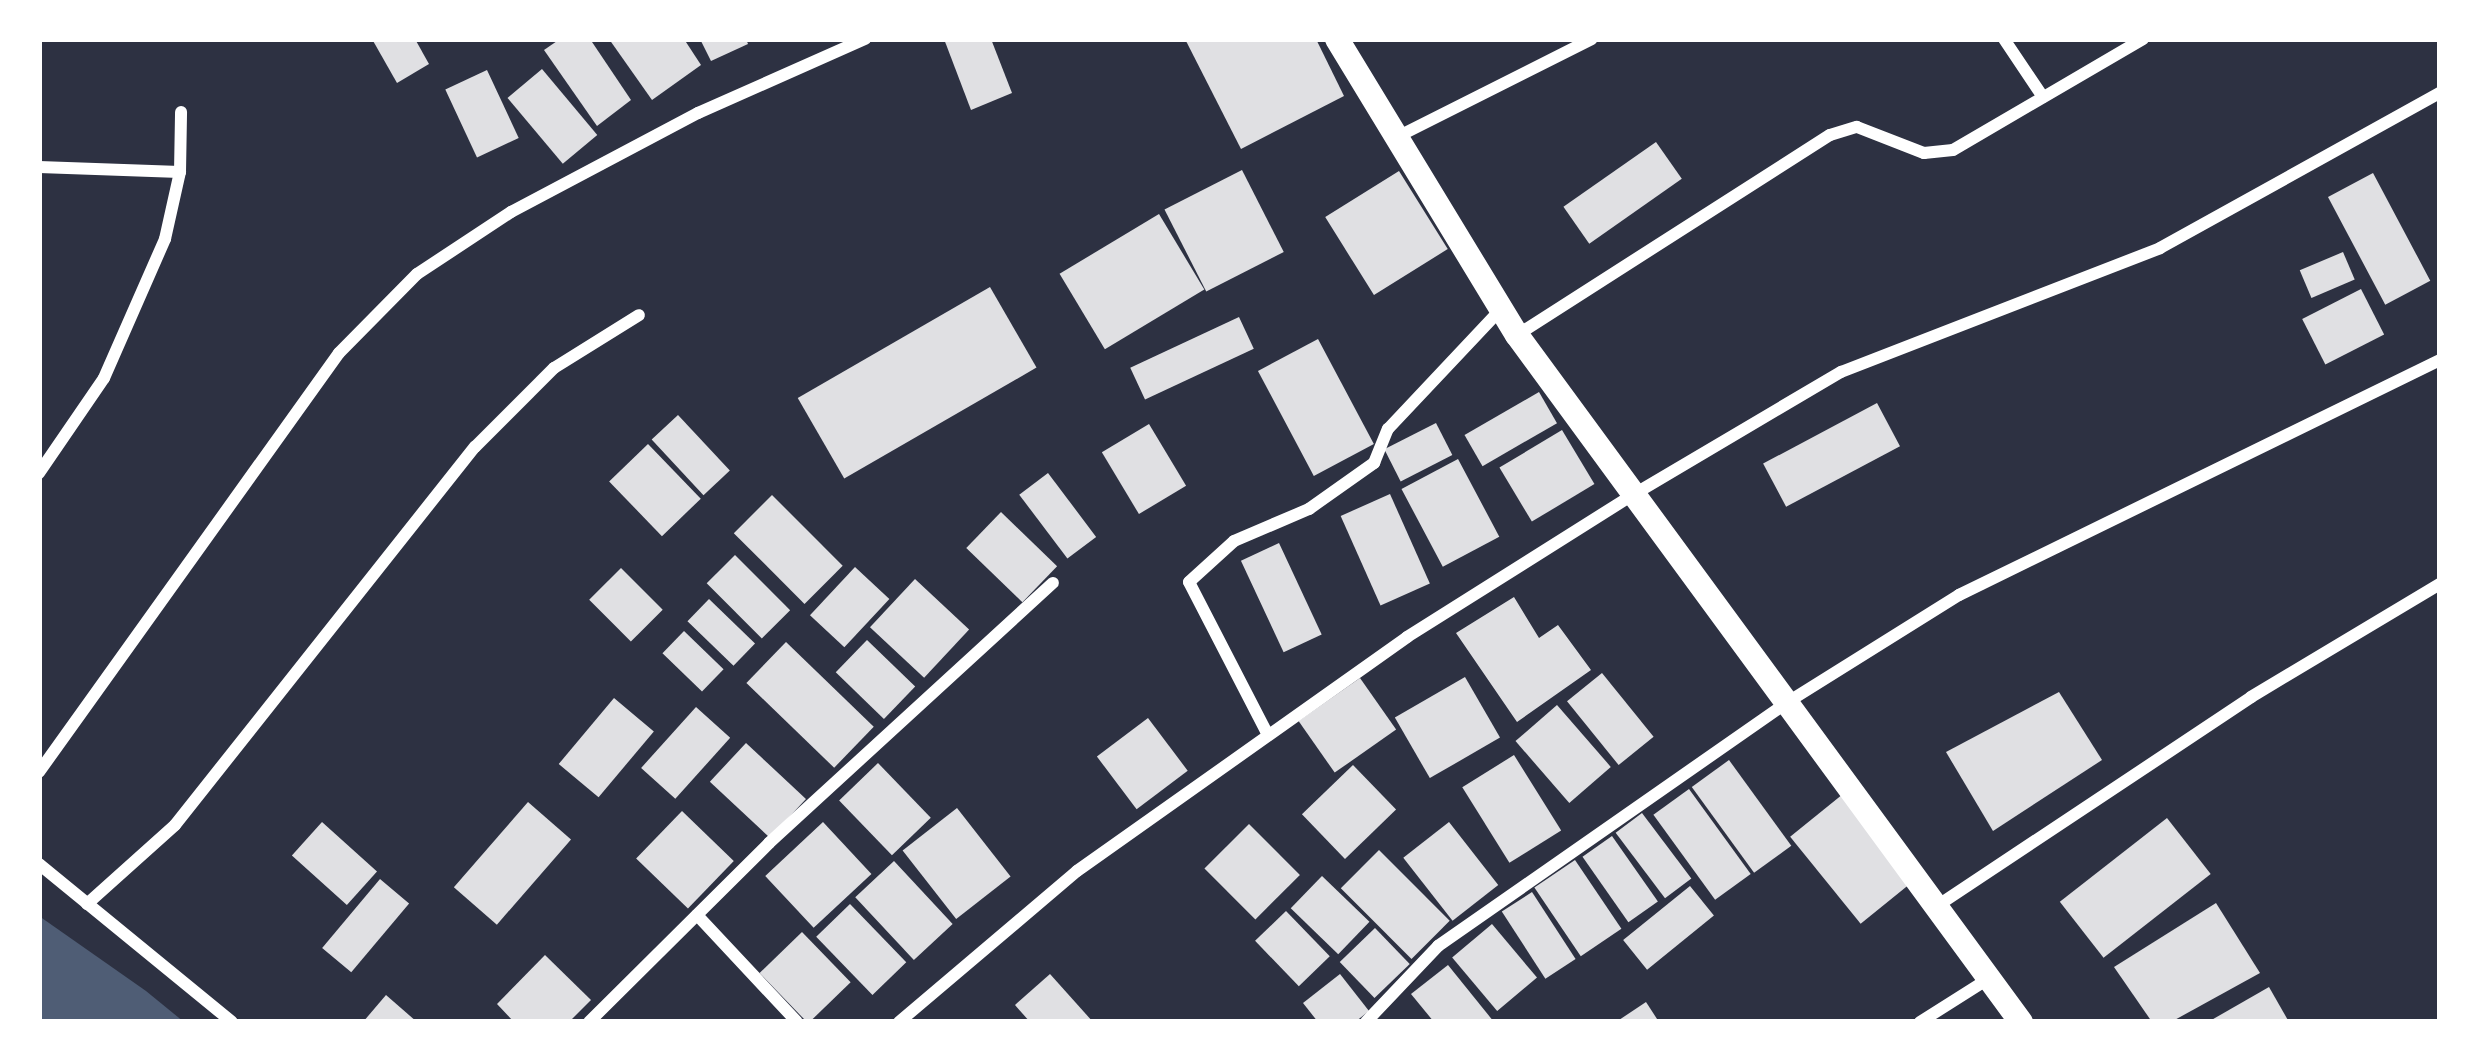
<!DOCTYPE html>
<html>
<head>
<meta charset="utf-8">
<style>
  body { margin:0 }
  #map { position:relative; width:2479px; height:1061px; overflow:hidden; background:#2d3142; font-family:"PT Sans Narrow",sans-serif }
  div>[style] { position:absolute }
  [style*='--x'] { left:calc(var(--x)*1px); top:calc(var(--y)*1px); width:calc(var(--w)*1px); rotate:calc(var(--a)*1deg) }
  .water>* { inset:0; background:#4f5d75 }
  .building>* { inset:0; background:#e0e0e3; transform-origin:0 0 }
  .minor>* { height:12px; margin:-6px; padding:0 6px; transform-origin:6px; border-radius:6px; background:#fff }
  .secondary>* { height:24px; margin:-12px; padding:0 12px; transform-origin:12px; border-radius:12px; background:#fff }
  span { translate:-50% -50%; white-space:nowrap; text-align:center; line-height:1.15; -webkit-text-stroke:9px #fff; paint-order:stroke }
  .frame { position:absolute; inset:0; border:42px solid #fff; pointer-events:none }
</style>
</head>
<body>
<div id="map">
  <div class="water">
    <div style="clip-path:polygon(39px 916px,146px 991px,184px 1022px,39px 1022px)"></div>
  </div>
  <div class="building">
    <div style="clip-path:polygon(372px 39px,415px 39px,429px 64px,397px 83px)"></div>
    <div style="clip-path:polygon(560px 39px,590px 39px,631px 100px,597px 126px,544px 50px)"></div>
    <div style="clip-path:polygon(609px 39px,684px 39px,701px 65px,652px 100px)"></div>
    <div style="clip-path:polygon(700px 39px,746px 39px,748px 44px,711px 61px)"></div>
    <div style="clip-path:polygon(944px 39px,991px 39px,1012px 93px,971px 110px)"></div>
    <div style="clip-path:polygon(1185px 39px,1316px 39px,1344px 96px,1241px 149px)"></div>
    <div style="left:542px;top:69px;width:86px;height:45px;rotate:50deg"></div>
    <div style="left:487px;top:70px;width:75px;height:46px;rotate:65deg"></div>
    <div style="left:1656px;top:142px;width:45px;height:113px;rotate:55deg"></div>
    <div style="left:1242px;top:170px;width:92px;height:87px;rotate:63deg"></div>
    <div style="left:1399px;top:171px;width:92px;height:87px;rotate:58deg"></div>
    <div style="left:2373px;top:173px;width:122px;height:51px;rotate:62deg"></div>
    <div style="left:1159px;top:214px;width:88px;height:116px;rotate:59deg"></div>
    <div style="left:2343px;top:252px;width:30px;height:47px;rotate:67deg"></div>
    <div style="left:990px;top:287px;width:93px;height:222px;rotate:60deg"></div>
    <div style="left:2361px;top:289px;width:51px;height:66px;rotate:63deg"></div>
    <div style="left:1239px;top:317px;width:35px;height:120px;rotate:65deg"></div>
    <div style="left:1318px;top:339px;width:119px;height:68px;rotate:62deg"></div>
    <div style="left:1539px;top:392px;width:36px;height:86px;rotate:60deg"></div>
    <div style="left:1877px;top:403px;width:49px;height:129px;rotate:62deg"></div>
    <div style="left:678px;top:415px;width:76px;height:36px;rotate:47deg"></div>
    <div style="left:1436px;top:423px;width:36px;height:58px;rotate:63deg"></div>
    <div style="left:1149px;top:424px;width:72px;height:55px;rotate:59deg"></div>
    <div style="left:1562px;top:430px;width:63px;height:73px;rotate:59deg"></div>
    <div style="left:648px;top:444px;width:76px;height:54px;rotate:46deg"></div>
    <div style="left:1458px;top:459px;width:88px;height:64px;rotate:62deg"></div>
    <div style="left:1048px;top:473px;width:80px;height:36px;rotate:53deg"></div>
    <div style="left:1390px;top:494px;width:98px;height:54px;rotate:66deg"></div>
    <div style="left:772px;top:495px;width:100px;height:54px;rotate:45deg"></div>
    <div style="left:1001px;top:512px;width:78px;height:50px;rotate:44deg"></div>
    <div style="left:1279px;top:543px;width:101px;height:42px;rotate:65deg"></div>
    <div style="left:735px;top:555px;width:78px;height:40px;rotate:45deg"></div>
    <div style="left:855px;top:567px;width:47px;height:66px;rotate:43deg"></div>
    <div style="left:621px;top:568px;width:59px;height:45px;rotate:45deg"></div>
    <div style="left:915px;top:579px;width:74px;height:66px;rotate:43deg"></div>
    <div style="clip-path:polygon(1514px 597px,1539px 638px,1558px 625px,1591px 670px,1517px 722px,1456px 633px)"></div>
    <div style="left:709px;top:599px;width:64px;height:31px;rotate:44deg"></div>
    <div style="left:684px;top:631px;width:55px;height:31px;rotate:44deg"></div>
    <div style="left:867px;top:640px;width:67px;height:45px;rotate:44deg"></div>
    <div style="left:786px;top:642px;width:122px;height:57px;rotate:44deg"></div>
    <div style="left:1602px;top:673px;width:82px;height:45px;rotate:51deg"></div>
    <div style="left:1465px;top:677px;width:70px;height:81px;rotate:60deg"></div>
    <div style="left:1360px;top:678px;width:63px;height:75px;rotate:55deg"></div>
    <div style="clip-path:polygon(2059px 692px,2102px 760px,1993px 831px,1946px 752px)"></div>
    <div style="left:614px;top:698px;width:52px;height:86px;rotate:40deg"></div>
    <div style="left:1557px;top:705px;width:82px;height:55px;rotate:49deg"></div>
    <div style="left:696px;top:707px;width:46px;height:82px;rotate:42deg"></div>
    <div style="left:1148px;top:718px;width:66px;height:64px;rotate:53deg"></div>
    <div style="left:746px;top:743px;width:82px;height:53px;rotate:43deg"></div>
    <div style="left:1514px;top:755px;width:89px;height:61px;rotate:58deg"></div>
    <div style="left:1729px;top:760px;width:106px;height:46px;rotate:54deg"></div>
    <div style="left:878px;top:763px;width:76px;height:54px;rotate:46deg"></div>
    <div style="left:1353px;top:765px;width:62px;height:71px;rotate:46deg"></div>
    <div style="left:1689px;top:789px;width:105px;height:44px;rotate:54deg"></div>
    <div style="left:1843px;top:794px;width:112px;height:68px;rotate:51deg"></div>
    <div style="left:528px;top:802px;width:57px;height:113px;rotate:41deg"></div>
    <div style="left:957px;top:808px;width:87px;height:69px;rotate:52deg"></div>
    <div style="left:682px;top:811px;width:72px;height:66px;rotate:44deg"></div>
    <div style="left:1642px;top:813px;width:82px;height:33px;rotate:53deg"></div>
    <div style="left:2167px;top:818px;width:71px;height:136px;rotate:52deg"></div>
    <div style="left:322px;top:822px;width:74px;height:45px;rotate:42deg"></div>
    <div style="left:823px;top:822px;width:71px;height:79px;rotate:47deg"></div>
    <div style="left:1449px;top:822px;width:80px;height:58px;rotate:52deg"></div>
    <div style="left:1249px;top:824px;width:72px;height:63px;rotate:45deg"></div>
    <div style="left:1612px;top:836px;width:80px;height:36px;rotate:55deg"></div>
    <div style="left:1379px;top:850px;width:100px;height:54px;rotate:45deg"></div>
    <div style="left:1575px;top:860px;width:83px;height:49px;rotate:56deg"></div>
    <div style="left:894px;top:861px;width:86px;height:53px;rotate:47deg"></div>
    <div style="left:1322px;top:876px;width:66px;height:45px;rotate:44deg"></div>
    <div style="left:380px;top:879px;width:38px;height:90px;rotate:40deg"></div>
    <div style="left:1690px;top:886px;width:38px;height:86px;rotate:51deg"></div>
    <div style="left:1532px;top:892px;width:80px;height:36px;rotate:57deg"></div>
    <div style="clip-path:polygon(2216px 903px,2260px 973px,2171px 1022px,2152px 1022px,2114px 967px)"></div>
    <div style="left:850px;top:904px;width:81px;height:47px;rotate:46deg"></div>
    <div style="left:1286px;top:911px;width:63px;height:43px;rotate:46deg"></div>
    <div style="left:1492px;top:924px;width:70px;height:52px;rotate:50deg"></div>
    <div style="left:1375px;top:928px;width:50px;height:49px;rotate:46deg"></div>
    <div style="left:802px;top:932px;width:70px;height:59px;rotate:46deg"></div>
    <div style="clip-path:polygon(545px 955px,591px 1000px,569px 1022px,514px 1022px,497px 1004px)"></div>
    <div style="clip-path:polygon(1448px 965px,1494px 1022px,1434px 1022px,1411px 994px)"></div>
    <div style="clip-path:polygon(1050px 974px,1093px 1022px,1030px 1022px,1015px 1005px)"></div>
    <div style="clip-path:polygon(1340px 974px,1369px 1011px,1355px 1022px,1318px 1022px,1303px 1003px)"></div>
    <div style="clip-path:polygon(2269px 987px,2289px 1022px,2208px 1022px)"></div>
    <div style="clip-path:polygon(386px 995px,417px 1022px,363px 1022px)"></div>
    <div style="clip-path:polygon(1646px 1002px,1659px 1022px,1616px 1022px)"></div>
  </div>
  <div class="minor">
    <div style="--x:2004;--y:39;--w:70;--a:56.1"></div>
    <div style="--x:1395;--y:138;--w:220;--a:-26.7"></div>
    <div style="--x:39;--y:167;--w:141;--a:2"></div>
    <div style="--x:1517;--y:335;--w:371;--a:-32.6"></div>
    <div style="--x:1830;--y:135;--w:28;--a:-17"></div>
    <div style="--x:1857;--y:127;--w:72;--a:21.2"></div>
    <div style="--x:1924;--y:153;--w:29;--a:-6"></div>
    <div style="--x:1953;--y:150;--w:220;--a:-30.3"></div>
    <div style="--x:39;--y:473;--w:115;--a:-55.6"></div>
    <div style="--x:104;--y:378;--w:152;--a:-66.3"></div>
    <div style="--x:165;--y:239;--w:69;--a:-77.4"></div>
    <div style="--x:180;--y:172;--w:60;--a:-89"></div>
    <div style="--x:1268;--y:735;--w:172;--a:-117.3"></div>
    <div style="--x:1189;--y:582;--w:61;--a:-42.3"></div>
    <div style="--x:1234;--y:541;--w:82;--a:-23.1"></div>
    <div style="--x:1309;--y:509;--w:80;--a:-35.3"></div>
    <div style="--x:1374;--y:463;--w:37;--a:-68"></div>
    <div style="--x:1388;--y:429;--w:165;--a:-46.7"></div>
    <div style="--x:39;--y:772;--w:515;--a:-54.4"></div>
    <div style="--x:339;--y:353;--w:111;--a:-45.4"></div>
    <div style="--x:417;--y:274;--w:113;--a:-33.4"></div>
    <div style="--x:511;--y:212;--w:212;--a:-27.9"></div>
    <div style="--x:698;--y:113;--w:183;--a:-23.9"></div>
    <div style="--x:39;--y:864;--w:249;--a:39.3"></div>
    <div style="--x:87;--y:904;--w:118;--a:-41.9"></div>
    <div style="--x:175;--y:825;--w:483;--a:-51.6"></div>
    <div style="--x:475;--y:447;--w:112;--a:-45"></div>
    <div style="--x:554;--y:368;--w:100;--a:-31.9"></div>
    <div style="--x:1937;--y:906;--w:377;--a:-33.6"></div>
    <div style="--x:2251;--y:697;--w:220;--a:-30.9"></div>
    <div style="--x:697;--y:915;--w:146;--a:46.9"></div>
    <div style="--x:589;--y:1022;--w:254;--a:-44.8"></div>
    <div style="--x:769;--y:843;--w:385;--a:-42.5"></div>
    <div style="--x:899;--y:1022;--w:233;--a:-40.3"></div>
    <div style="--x:1077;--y:871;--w:405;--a:-35.3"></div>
    <div style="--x:1407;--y:637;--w:265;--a:-32.2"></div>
    <div style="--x:1631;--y:496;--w:244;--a:-30.6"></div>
    <div style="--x:1841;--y:372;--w:342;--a:-21.2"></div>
    <div style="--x:2160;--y:248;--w:320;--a:-29"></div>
    <div style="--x:1366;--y:1022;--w:105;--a:-46.5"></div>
    <div style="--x:1438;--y:946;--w:421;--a:-34.9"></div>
    <div style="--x:1783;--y:705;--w:208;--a:-32"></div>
    <div style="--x:1959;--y:595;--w:535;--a:-26.04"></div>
    <div style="--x:1920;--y:1022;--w:80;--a:-32.3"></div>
  </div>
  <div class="secondary">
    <div style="--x:1337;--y:39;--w:346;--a:58.7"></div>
    <div style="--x:1517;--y:335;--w:852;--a:53.74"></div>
  </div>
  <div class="frame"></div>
</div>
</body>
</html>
